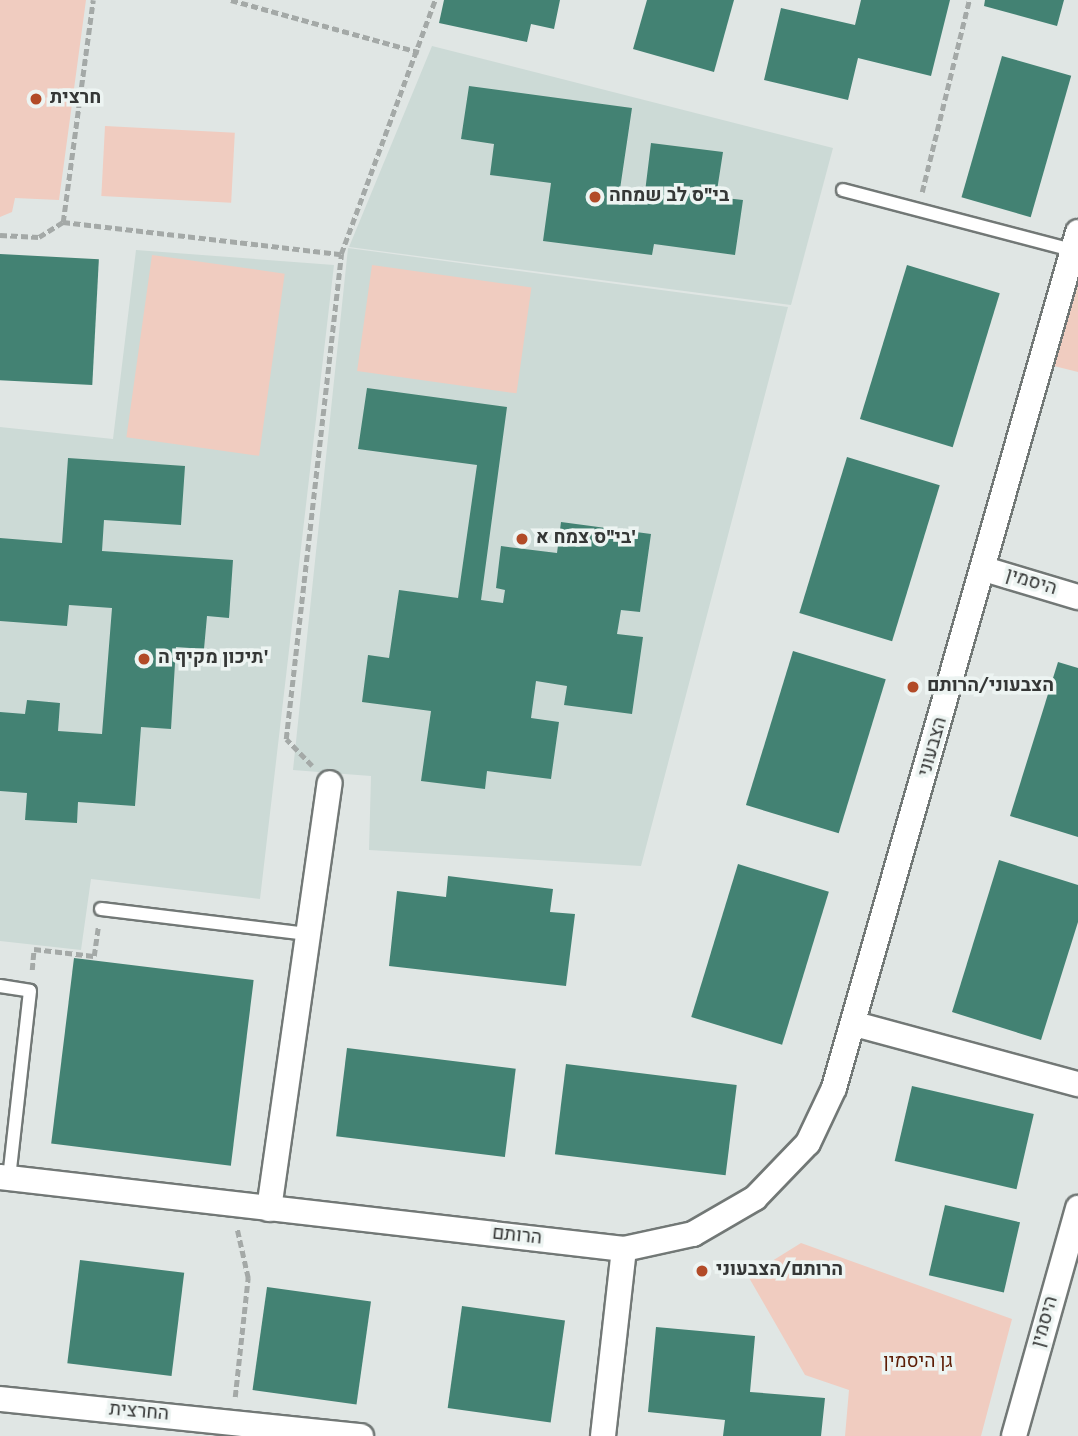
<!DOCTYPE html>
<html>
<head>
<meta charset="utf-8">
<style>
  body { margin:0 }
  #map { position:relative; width:1078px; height:1436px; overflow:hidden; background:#e0e6e4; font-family:Overpass,Heebo,sans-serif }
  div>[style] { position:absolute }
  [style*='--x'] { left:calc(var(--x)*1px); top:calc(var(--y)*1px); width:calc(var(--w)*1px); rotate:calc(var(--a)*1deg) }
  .built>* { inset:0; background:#ccdad6 }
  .green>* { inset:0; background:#f0ccc0; transform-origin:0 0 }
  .building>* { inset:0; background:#438273; transform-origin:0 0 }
  .path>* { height:4.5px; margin-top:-2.25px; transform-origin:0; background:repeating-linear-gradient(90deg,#a4a9a7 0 7px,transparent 0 10.5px) }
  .roads { filter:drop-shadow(2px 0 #727876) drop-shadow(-2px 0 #727876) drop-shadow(0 2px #727876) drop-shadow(0 -2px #727876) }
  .lane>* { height:12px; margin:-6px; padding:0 6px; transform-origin:6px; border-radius:6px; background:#fff }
  .street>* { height:24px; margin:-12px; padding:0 12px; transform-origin:12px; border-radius:12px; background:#fff }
  .dots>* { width:19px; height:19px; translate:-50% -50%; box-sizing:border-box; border:4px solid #edf4f2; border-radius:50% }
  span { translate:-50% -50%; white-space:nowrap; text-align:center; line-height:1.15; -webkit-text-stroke:7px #edf4f2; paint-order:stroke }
  .poi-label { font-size:19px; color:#353736; font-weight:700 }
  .left { translate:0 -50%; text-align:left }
  .street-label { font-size:19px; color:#353736 }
  .park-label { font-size:19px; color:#5c1c05 }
</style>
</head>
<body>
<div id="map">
  <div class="built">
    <div style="clip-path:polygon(432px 46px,833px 148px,791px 305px,349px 247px)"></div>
    <div style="clip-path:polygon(348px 248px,788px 307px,641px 866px,369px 850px,371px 776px,293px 770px)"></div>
    <div style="clip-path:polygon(136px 250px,334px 265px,260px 899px,91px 879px,81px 950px,0 941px,0 427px,113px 439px)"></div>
  </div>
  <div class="green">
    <div style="clip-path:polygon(0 0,86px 0,59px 200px,15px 198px,12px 212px,0 217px)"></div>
    <div style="left:105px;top:126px;width:130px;height:70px;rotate:3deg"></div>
    <div style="left:152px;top:255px;width:134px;height:184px;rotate:8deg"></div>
    <div style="left:372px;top:265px;width:161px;height:107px;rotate:8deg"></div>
    <div style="clip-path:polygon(1078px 285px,1078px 372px,1054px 366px)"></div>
    <div style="clip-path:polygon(801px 1243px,1012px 1319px,981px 1436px,845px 1436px,849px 1390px,805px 1375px,748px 1276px)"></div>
  </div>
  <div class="building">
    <div style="clip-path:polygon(444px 0,560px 0,554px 29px,531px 24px,527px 42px,439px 23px)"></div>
    <div style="clip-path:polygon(647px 0,734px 0,714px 72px,633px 49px)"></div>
    <div style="clip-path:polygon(861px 0,950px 0,931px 76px,858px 58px,848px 100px,764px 80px,781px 8px,855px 25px)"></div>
    <div style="clip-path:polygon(985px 0,1064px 0,1057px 26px,984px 6px)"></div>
    <div style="left:1002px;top:56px;width:72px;height:147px;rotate:16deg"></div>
    <div style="clip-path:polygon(469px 86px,632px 108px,620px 189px,645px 192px,651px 143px,723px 152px,716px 197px,743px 200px,735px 255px,654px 244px,652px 255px,543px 241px,551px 183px,490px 175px,494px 144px,461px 139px)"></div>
    <div style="left:0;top:254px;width:99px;height:126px;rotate:3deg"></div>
    <div style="left:907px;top:265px;width:97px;height:161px;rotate:17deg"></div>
    <div style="clip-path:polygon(367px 388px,507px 407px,481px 600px,503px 603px,505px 590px,496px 588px,501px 546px,557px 553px,561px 522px,651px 534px,640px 612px,621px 610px,617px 634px,643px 637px,632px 714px,564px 705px,567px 686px,536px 681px,531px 718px,559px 722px,551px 779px,487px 771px,485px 789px,421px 781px,431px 711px,362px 702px,368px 655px,389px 658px,399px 590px,458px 598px,477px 465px,358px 449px)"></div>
    <div style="left:847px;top:457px;width:97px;height:163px;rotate:17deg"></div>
    <div style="clip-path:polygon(68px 458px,185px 466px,181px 525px,104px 520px,102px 551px,233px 560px,229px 618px,207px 616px,204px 649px,176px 647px,171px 729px,141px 727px,135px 806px,78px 802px,77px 823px,25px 820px,27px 793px,0 791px,0 712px,25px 714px,27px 700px,60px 703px,58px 731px,102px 734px,112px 608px,69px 605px,67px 626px,0 621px,0 538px,62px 543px)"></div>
    <div style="left:793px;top:651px;width:97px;height:161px;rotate:17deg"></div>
    <div style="clip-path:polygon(1058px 662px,1078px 668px,1078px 837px,1010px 816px)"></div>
    <div style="clip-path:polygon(999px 860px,1078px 885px,1078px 922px,1041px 1040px,952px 1012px)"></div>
    <div style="left:738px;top:864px;width:95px;height:160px;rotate:17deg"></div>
    <div style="clip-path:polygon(448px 876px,553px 889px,550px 912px,575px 914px,566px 986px,389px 966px,397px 891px,446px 897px)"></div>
    <div style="left:74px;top:958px;width:181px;height:187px;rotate:7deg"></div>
    <div style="left:347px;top:1048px;width:170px;height:89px;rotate:7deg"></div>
    <div style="left:566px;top:1064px;width:172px;height:91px;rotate:7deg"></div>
    <div style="left:912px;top:1086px;width:125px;height:77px;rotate:13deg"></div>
    <div style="left:945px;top:1205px;width:77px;height:72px;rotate:13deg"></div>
    <div style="left:80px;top:1260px;width:105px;height:104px;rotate:7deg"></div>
    <div style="left:267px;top:1287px;width:105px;height:104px;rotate:8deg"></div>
    <div style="left:462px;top:1306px;width:104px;height:103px;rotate:8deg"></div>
    <div style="clip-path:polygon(656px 1327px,755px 1336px,750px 1392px,825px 1398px,821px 1436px,723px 1436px,725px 1420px,648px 1412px)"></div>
  </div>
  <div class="path">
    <div style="--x:231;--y:0;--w:195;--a:15.5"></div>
    <div style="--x:922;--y:192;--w:198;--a:-76.2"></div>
    <div style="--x:63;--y:222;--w:224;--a:-82.3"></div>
    <div style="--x:0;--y:235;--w:39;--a:3"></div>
    <div style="--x:39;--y:237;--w:28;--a:-32"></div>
    <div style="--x:63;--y:222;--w:280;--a:6.6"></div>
    <div style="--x:341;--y:254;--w:271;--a:-69.7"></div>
    <div style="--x:312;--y:766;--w:37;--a:-134"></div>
    <div style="--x:286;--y:739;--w:488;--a:-83.5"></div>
    <div style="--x:32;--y:970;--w:21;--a:-85"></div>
    <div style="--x:34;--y:949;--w:60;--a:6.7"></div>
    <div style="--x:94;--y:956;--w:29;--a:-82"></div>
    <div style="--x:235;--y:1397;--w:120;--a:-83.8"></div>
    <div style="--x:248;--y:1278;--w:50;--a:-102.7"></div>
  </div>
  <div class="roads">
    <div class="lane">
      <div style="--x:843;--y:190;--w:237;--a:14.7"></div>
      <div style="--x:101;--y:909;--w:208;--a:6.9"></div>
      <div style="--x:0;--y:986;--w:30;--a:9"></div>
      <div style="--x:30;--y:991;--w:188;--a:96.4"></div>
    </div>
    <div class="street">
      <div style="--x:984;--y:569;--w:98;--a:16.6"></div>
      <div style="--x:855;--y:1024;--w:231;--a:15.1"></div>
      <div style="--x:0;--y:1177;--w:628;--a:6.58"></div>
      <div style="--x:624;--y:1249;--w:71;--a:-12.3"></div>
      <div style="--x:693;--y:1234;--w:72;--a:-30.1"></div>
      <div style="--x:755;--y:1198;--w:76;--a:-46.1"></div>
      <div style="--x:808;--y:1143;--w:61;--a:-64.7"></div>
      <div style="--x:834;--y:1088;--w:890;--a:-74.09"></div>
      <div style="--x:269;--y:1209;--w:430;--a:-81.9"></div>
      <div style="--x:0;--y:1399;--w:363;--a:5.9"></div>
      <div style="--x:603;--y:1436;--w:188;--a:-83.6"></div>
      <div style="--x:1014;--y:1436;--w:237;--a:-74.3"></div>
    </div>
  </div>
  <div class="dots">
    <div style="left:36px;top:99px;background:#b24b28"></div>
    <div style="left:595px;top:197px;background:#b24b28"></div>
    <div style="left:522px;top:539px;background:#b24b28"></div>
    <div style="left:144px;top:659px;background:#b24b28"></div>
    <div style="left:913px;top:687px;background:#b24b28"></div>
    <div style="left:702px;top:1271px;background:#b24b28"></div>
  </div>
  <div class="poi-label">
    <span class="left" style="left:50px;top:99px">חרצית</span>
    <span class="left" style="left:609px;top:197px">בי"ס לב שמחה</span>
    <span class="left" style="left:536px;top:539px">בי"ס צמח א'</span>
    <span class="left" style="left:158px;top:659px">תיכון מקיף ה'</span>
    <span class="left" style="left:927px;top:687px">הצבעוני/הרותם</span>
    <span class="left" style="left:716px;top:1271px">הרותם/הצבעוני</span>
  </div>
  <div class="street-label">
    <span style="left:1031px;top:583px;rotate:17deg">היסמין</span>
    <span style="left:934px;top:747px;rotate:-74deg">הצבעוני</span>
    <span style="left:517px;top:1237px;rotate:6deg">הרותם</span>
    <span style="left:1046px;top:1322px;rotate:-74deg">היסמין</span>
    <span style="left:139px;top:1413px;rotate:5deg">החרצית</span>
  </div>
  <div class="park-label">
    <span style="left:918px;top:1363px">גן היסמין</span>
  </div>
</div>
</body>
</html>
